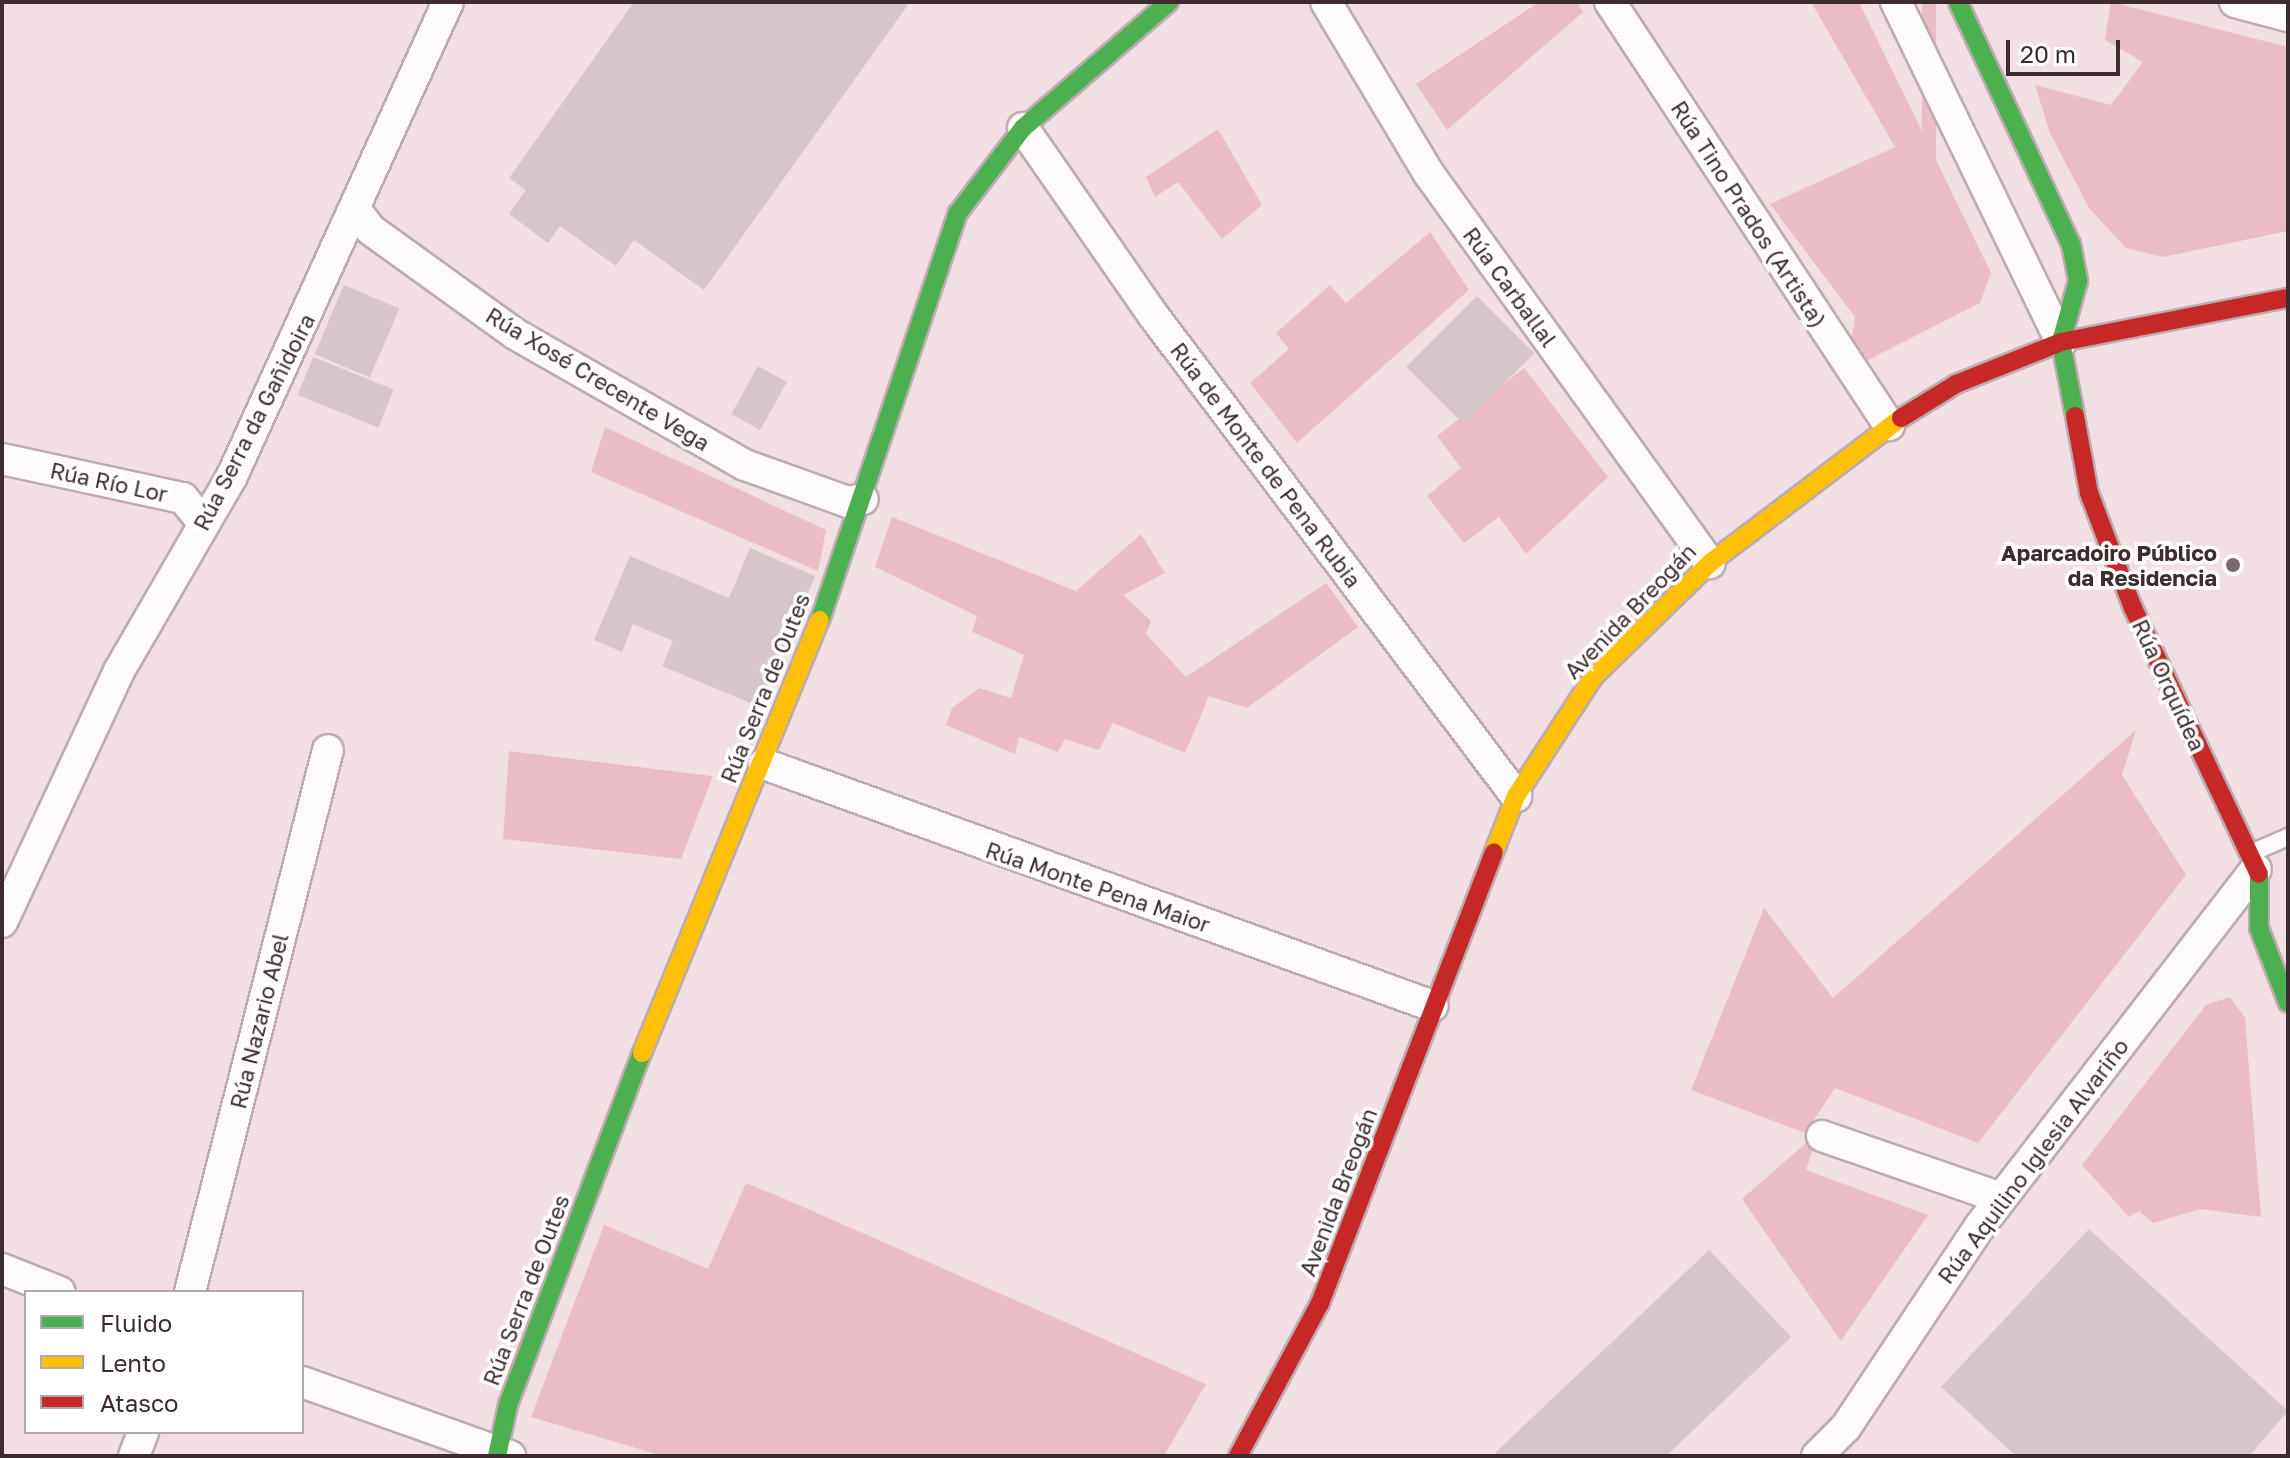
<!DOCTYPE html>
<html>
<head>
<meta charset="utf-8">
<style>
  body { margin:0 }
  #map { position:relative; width:2290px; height:1458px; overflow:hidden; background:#f2dfe3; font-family:"Golos Text",sans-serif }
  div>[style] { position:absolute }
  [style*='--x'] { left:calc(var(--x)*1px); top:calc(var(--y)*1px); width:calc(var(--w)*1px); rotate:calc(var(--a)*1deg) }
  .green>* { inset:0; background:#eabdc6; transform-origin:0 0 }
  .building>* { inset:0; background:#d6c5c9; transform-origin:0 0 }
  .roads { filter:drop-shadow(2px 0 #bcacaf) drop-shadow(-2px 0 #bcacaf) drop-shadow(0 2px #bcacaf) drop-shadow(0 -2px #bcacaf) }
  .lane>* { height:16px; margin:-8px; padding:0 8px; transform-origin:8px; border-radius:8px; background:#fdfafb }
  .street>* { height:30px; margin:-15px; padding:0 15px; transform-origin:15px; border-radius:15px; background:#fdfafb }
  .fast>* { height:18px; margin:-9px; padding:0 9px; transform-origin:9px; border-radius:9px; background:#4caf50 }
  .slow>* { height:18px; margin:-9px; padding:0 9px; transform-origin:9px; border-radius:9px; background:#ffc107 }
  .jam>* { height:18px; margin:-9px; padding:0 9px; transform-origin:9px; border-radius:9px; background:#c62828 }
  .dots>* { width:22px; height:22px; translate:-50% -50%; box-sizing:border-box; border:4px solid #fff; border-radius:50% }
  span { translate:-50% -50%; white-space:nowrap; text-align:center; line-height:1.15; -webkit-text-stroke:7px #fff; paint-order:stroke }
  .street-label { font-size:22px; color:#3c2b2f }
  .poi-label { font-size:22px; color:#3c2b2f; font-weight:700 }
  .right { translate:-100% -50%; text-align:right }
  .frame { position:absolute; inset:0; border:4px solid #3c2b2f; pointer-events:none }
  .legend { position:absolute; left:24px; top:1290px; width:280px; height:144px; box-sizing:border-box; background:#fff; border:2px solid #b1aaac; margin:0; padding:10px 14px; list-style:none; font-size:24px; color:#3c2b2f }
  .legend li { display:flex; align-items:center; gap:16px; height:40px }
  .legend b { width:40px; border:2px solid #b1aaac }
  .scale { position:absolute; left:2006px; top:40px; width:114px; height:36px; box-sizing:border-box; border:4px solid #3c2b2f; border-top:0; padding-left:10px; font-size:24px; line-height:28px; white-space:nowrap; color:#3c2b2f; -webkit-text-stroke:6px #fff; paint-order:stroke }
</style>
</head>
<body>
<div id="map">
  <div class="green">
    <div style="clip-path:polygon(1539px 2px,1577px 2px,1583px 12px,1447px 130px,1416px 84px)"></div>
    <div style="clip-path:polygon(1811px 2px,1859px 2px,1991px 273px,1980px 303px,1864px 362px,1851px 344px,1855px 317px,1770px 204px,1895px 147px)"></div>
    <div style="left:1922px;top:2px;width:14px;height:273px"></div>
    <div style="clip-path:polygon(2111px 2px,2288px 47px,2288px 231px,2163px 257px,2126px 248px,2089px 208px,2050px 133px,2035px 85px,2111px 105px,2143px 62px,2105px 40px)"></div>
    <div style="clip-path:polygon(1218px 129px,1262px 205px,1222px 239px,1178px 182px,1155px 197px,1146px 177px)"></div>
    <div style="clip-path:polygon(1430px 232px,1469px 290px,1297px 443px,1250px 383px,1289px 349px,1276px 333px,1330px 285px,1346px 303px)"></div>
    <div style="clip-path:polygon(1524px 368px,1608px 477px,1526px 554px,1499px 517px,1464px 543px,1427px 496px,1461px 468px,1437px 436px)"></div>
    <div style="clip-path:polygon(605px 427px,826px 530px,818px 571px,591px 472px)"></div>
    <div style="clip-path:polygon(892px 517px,1076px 591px,1141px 534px,1165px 573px,1123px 595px,1151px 621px,1146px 634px,1186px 677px,1326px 583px,1358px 627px,1247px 708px,1209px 696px,1185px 753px,1113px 723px,1099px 750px,1065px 739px,1058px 752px,1019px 737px,1015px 754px,946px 725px,952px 708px,979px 688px,1011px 698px,1024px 655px,972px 632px,977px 616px,875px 567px)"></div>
    <div style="clip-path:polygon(2136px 730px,2122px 775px,2186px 875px,1978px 1143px,1835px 1088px,1805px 1133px,1691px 1090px,1764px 908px,1833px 998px)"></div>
    <div style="clip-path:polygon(509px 751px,712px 776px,713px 776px,681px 859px,503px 839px)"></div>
    <div style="clip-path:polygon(2230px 997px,2245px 1018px,2261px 1217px,2201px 1209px,2153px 1223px,2139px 1211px,2129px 1217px,2082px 1165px,2206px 1005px)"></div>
    <div style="clip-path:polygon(1807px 1142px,1814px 1146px,1806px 1170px,1928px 1215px,1841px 1341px,1742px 1199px)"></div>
    <div style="clip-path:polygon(746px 1183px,785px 1199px,1206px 1384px,1164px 1456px,663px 1456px,531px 1417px,604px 1225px,708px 1269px)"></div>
  </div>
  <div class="building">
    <div style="clip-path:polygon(634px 2px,910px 2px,704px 290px,634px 240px,616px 266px,560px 226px,548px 243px,509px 214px,526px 190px,509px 178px)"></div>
    <div style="left:344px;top:285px;width:60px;height:75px;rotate:23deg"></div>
    <div style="left:1477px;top:296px;width:81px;height:100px;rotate:45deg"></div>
    <div style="left:313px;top:357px;width:87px;height:41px;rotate:22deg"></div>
    <div style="left:758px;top:366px;width:33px;height:55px;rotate:29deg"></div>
    <div style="clip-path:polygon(750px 548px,815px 576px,760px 707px,662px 666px,673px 641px,633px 624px,622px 652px,594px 640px,630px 556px,729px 598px)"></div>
    <div style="clip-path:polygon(2089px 1229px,2288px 1411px,2249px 1456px,2016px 1456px,1941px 1387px)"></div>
    <div style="clip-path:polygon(1709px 1250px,1791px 1337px,1666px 1456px,1492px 1456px)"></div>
  </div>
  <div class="roads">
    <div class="lane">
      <div style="--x:2249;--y:854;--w:43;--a:-23.6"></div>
    </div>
    <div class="street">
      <div style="--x:1326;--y:2;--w:200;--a:59.1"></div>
      <div style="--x:1429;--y:174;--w:480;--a:54.2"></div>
      <div style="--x:1610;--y:2;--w:507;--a:56.59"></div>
      <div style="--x:1896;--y:2;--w:378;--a:64.1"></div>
      <div style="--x:2235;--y:2;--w:55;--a:14.8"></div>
      <div style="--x:1023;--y:128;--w:228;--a:55.2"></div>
      <div style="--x:1153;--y:315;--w:603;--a:52.96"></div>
      <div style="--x:357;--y:212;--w:23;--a:52"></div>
      <div style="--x:371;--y:230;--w:178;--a:35.8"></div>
      <div style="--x:515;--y:334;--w:265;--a:29.7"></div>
      <div style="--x:745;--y:465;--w:109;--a:19.8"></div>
      <div style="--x:848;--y:502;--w:15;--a:-11"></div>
      <div style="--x:2;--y:459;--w:185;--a:12.2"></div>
      <div style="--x:183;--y:498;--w:33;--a:51"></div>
      <div style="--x:764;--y:764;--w:711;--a:19.89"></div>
      <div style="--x:2;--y:922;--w:277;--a:-65"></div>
      <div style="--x:119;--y:671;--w:225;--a:-59.9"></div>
      <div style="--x:232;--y:476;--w:521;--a:-65.5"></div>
      <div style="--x:1822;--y:1136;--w:189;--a:19.1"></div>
      <div style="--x:2;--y:1269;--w:62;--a:21.6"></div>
      <div style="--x:190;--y:1292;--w:559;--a:-75.72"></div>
      <div style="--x:302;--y:1382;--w:221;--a:19.6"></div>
      <div style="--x:134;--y:1456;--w:26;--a:-69"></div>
      <div style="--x:1817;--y:1456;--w:41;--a:-45"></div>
      <div style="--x:1846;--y:1427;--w:242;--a:-56.3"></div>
      <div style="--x:1980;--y:1226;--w:451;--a:-52.3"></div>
    </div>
    <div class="fast">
      <div style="--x:1958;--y:2;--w:267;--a:65"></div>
      <div style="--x:2071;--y:244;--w:38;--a:79"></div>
      <div style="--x:2078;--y:281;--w:63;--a:105.6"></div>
      <div style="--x:2061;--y:342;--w:75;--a:79.3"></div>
      <div style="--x:820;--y:620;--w:430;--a:-71.3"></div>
      <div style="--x:958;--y:213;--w:107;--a:-52.6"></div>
      <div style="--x:1023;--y:128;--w:193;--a:-40.8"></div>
      <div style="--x:2259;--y:874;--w:54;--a:90"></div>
      <div style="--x:2259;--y:928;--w:80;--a:68.9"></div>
      <div style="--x:497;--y:1456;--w:52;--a:-77.8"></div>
      <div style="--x:508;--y:1405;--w:377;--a:-69.2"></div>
    </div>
    <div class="slow">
      <div style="--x:1494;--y:852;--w:60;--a:-68.6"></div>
      <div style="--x:1516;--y:796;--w:143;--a:-57"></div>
      <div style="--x:1594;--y:676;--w:162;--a:-44.2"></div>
      <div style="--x:1710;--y:563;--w:240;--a:-37.2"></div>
      <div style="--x:642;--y:1053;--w:468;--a:-67.7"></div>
    </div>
    <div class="jam">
      <div style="--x:2075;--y:416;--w:78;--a:79.7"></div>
      <div style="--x:2089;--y:493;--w:123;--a:69.1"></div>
      <div style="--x:2133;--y:608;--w:294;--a:64.7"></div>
      <div style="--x:1901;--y:418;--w:65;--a:-31.7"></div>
      <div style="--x:1956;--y:384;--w:113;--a:-21.8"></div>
      <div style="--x:2061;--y:342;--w:231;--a:-11"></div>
      <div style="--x:1238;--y:1456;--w:174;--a:-61.8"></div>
      <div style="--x:1320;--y:1303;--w:483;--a:-68.9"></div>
    </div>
  </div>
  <div class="dots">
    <div style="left:2233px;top:565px;background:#7c6a6e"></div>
  </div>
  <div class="street-label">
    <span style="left:1749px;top:214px;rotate:57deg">Rúa Tino Prados (Artista)</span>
    <span style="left:1510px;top:287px;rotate:54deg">Rúa Carballal</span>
    <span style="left:598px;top:379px;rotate:31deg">Rúa Xosé Crecente Vega</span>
    <span style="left:254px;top:422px;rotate:-63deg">Rúa Serra da Gañidoira</span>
    <span style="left:1266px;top:465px;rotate:53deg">Rúa de Monte de Pena Rubia</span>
    <span style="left:109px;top:482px;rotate:12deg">Rúa Río Lor</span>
    <span style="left:1630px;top:611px;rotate:-46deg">Avenida Breogán</span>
    <span style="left:2169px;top:685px;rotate:65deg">Rúa Orquídea</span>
    <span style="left:765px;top:688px;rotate:-68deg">Rúa Serra de Outes</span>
    <span style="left:1098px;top:887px;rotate:19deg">Rúa Monte Pena Maior</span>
    <span style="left:259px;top:1021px;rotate:-76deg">Rúa Nazario Abel</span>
    <span style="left:2033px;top:1161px;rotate:-53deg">Rúa Aquilino Iglesia Alvariño</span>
    <span style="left:1338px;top:1192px;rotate:-69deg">Avenida Breogán</span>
    <span style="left:526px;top:1290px;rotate:-69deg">Rúa Serra de Outes</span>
  </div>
  <div class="poi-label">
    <span class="right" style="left:2217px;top:565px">Aparcadoiro Público<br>da Residencia</span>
  </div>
  <div class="frame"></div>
  <ul class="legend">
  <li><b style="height:10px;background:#4caf50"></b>Fluido</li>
  <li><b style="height:10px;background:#ffc107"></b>Lento</li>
  <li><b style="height:10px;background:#c62828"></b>Atasco</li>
  </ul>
  <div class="scale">20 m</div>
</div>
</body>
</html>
